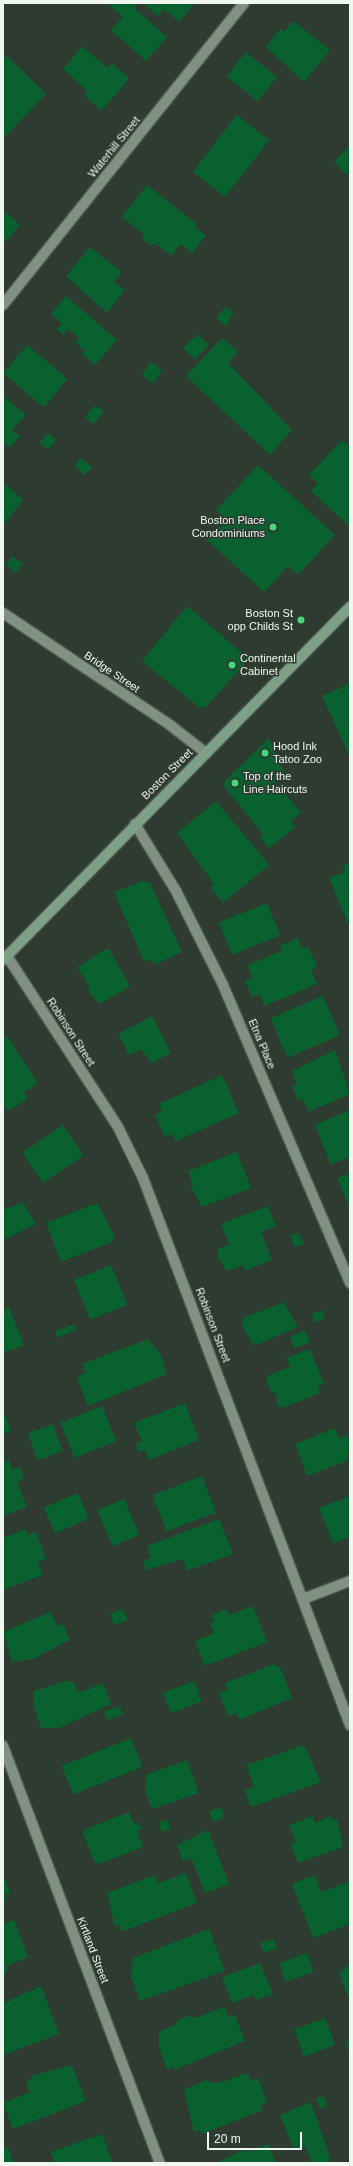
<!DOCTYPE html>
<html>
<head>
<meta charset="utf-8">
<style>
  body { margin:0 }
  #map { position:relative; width:353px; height:2166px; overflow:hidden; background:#2d3b30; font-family:Arial,sans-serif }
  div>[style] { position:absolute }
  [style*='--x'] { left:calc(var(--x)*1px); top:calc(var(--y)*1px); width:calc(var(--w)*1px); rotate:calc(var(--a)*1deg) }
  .building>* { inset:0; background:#09612f; transform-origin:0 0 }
  .roads { filter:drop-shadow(1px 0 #4e5950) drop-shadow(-1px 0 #4e5950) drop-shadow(0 1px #4e5950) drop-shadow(0 -1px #4e5950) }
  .minor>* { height:10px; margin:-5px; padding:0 5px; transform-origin:5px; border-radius:5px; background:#809083 }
  .secondary>* { height:10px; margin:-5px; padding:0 5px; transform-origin:5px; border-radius:5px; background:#7ea086 }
  .dots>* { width:11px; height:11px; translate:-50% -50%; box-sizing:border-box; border:2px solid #2d3b30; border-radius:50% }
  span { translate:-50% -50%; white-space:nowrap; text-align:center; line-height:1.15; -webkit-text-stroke:3px #2d3b30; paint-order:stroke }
  .street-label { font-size:11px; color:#eff7f0 }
  .poi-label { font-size:11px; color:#eff7f0 }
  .right { translate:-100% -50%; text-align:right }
  .left { translate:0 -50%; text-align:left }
  .frame { position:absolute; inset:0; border:4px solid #eff7f0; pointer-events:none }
  .scale { position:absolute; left:207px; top:2132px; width:95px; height:18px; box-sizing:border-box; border:2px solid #eff7f0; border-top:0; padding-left:5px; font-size:12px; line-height:14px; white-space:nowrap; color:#eff7f0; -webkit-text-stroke:3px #2d3b30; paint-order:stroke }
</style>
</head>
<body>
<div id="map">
  <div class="building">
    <div style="clip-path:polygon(107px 3px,137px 3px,134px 8px,167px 37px,146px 61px,111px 30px,123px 17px)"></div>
    <div style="clip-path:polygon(143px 3px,195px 3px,179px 22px,164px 9px,158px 16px)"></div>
    <div style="clip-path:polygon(293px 21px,330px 50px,304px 82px,266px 47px,280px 29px,284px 32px)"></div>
    <div style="clip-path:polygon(82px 46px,107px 68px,112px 63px,129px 79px,101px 111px,84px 95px,88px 91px,63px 69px)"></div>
    <div style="left:246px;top:52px;width:40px;height:31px;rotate:39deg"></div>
    <div style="clip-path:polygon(7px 56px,46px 94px,3px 139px,3px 60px)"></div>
    <div style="left:237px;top:115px;width:41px;height:72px;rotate:38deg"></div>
    <div style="clip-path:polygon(350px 145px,350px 171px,347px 175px,334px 162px)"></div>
    <div style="clip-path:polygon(147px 185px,197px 224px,195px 227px,206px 236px,192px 253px,181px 244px,171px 256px,156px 244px,150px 245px,143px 240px,143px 234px,122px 217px)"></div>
    <div style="clip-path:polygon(3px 211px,20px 225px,3px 244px)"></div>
    <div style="clip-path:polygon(90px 247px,122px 272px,114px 282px,125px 290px,107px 313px,66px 276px)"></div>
    <div style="clip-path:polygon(66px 296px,117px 340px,95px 365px,82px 354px,85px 351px,75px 342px,79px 338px,68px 329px,63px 335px,57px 329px,62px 323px,51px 314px)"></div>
    <div style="clip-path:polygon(225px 307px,234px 313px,225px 326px,216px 318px)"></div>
    <div style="left:197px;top:334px;width:16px;height:20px;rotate:43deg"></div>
    <div style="clip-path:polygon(222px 338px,238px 352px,228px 363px,292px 430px,270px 455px,186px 376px)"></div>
    <div style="left:27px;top:345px;width:53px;height:37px;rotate:40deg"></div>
    <div style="left:151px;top:362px;width:14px;height:16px;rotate:36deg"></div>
    <div style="clip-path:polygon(3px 396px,26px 415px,12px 430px,20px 436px,10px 448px,3px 443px)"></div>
    <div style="left:95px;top:405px;width:11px;height:16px;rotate:38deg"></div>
    <div style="left:48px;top:433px;width:11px;height:13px;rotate:41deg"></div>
    <div style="clip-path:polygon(342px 440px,350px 447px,350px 527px,311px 491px,318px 483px,309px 475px)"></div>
    <div style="left:81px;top:458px;width:14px;height:11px;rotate:39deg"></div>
    <div style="clip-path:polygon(258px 465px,335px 535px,298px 575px,288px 566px,264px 592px,207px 540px,226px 520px,216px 510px)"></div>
    <div style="clip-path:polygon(3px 483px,23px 500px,3px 525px)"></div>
    <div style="left:13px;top:556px;width:13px;height:11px;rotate:42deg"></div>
    <div style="clip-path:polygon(187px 606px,249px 659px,206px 707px,200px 708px,142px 661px)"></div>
    <div style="clip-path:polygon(350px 683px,350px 757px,322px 696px)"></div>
    <div style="clip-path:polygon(269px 738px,286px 777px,275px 782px,301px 813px,291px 821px,296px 827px,269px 848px,259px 837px,263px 834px,222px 784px)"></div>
    <div style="clip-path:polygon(216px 801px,269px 865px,223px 903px,210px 887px,214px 884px,177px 833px)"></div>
    <div style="clip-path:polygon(350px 863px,350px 928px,329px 878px,345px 872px,342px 866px)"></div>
    <div style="clip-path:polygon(143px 881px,150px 883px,182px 952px,154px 965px,151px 959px,144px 962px,114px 892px)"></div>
    <div style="left:267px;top:903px;width:35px;height:52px;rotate:68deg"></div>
    <div style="clip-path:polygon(298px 938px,302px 949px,308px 946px,317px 967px,311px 970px,317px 984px,264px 1006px,260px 994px,252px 997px,245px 981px,253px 978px,247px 965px,282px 951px,280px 946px)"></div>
    <div style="clip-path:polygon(108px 948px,130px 986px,100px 1004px,87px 990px,90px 988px,77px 967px)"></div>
    <div style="left:323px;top:996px;width:43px;height:57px;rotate:67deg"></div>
    <div style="clip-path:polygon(152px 1016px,171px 1053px,152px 1063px,140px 1049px,129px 1055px,118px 1034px)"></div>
    <div style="clip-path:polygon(8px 1037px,38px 1083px,24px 1092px,28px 1099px,8px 1111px,3px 1105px,3px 1038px)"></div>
    <div style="clip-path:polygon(335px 1050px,350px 1094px,309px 1112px,303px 1099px,298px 1101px,292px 1087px,297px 1085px,292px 1071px)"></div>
    <div style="clip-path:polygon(222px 1075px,239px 1113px,176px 1141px,172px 1134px,165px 1137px,155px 1115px,162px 1111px,159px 1104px)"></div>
    <div style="clip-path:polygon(350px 1110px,350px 1157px,331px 1165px,315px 1125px)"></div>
    <div style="left:63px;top:1125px;width:37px;height:49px;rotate:56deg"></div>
    <div style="clip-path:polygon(237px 1152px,251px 1188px,202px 1207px,190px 1185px,193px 1185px,188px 1171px)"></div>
    <div style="clip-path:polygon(350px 1173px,350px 1209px,337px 1178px)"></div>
    <div style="clip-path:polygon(23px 1202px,36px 1224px,3px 1240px,3px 1210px)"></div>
    <div style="clip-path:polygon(97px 1203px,115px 1237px,112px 1242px,61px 1262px,46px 1223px)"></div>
    <div style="clip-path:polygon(268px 1206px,276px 1226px,261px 1232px,272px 1260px,245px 1271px,243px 1265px,227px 1271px,217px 1257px,218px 1249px,229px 1244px,221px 1224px)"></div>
    <div style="clip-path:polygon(299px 1233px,304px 1244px,295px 1247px,290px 1236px)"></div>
    <div style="left:111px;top:1265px;width:43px;height:40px;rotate:68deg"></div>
    <div style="clip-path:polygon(284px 1302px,298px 1327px,254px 1346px,242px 1325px,243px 1318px)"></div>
    <div style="clip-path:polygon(9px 1307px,24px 1345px,3px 1353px,3px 1310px)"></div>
    <div style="left:322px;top:1310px;width:9px;height:11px;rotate:69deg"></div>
    <div style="clip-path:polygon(74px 1324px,76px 1330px,57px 1338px,55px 1331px)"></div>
    <div style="left:305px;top:1330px;width:13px;height:17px;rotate:67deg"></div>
    <div style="clip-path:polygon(148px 1339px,160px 1353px,167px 1374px,88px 1406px,77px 1377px,85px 1373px,82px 1364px)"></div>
    <div style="clip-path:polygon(310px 1349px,324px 1384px,318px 1386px,320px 1393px,282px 1408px,277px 1405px,276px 1392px,272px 1393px,266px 1380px,269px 1375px,290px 1367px,286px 1358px)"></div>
    <div style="clip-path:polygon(185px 1403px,199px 1440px,149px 1460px,145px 1450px,139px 1452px,136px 1444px,142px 1441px,134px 1423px)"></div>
    <div style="left:102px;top:1406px;width:38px;height:45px;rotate:68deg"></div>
    <div style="clip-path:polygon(3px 1411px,11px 1431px,3px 1434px)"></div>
    <div style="left:53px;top:1424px;width:29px;height:27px;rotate:70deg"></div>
    <div style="clip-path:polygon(335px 1428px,339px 1438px,347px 1435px,350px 1443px,347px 1461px,307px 1476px,295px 1444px)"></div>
    <div style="clip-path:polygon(9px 1460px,12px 1470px,20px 1467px,24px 1479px,17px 1482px,27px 1507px,3px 1516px,3px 1463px)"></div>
    <div style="left:202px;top:1476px;width:39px;height:53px;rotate:69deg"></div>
    <div style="left:78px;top:1493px;width:28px;height:37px;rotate:67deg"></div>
    <div style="clip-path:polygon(350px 1496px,350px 1537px,333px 1543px,319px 1508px)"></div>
    <div style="left:124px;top:1499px;width:39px;height:29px;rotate:67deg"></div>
    <div style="clip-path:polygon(219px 1519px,233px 1554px,187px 1571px,183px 1559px,146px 1570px,143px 1561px,151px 1557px,147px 1546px)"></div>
    <div style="clip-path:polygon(26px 1529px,28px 1535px,36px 1532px,46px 1559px,38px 1562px,43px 1575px,3px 1590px,3px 1538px)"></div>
    <div style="clip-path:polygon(253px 1606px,267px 1642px,205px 1666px,195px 1641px,214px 1633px,210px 1623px,214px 1621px,212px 1615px,226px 1609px,229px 1615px)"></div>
    <div style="left:123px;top:1609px;width:12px;height:14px;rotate:70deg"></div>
    <div style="clip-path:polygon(51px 1612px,57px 1626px,63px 1624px,70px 1640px,33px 1659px,12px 1662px,3px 1632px)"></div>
    <div style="clip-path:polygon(274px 1664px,281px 1669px,292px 1698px,239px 1720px,236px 1713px,228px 1716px,219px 1693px,228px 1690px,225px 1683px)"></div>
    <div style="clip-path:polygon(66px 1681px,74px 1682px,78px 1693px,103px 1683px,111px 1704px,59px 1728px,41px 1728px,33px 1704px,34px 1691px)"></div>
    <div style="left:194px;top:1681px;width:22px;height:33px;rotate:69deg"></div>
    <div style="left:120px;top:1706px;width:9px;height:17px;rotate:72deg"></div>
    <div style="left:131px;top:1738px;width:31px;height:75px;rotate:68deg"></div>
    <div style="clip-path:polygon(304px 1745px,321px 1782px,251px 1807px,245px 1790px,254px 1787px,246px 1765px)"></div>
    <div style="clip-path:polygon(187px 1760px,199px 1793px,152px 1809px,145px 1792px,146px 1775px)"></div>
    <div style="left:221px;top:1807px;width:11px;height:13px;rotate:68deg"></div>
    <div style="clip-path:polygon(129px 1812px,134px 1824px,139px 1822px,142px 1829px,137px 1831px,143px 1847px,99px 1864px,95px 1863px,83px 1833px,86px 1829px)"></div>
    <div style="clip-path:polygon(313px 1816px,315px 1823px,331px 1816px,332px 1821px,337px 1819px,343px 1847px,298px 1863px,290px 1844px,296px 1842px,289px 1825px)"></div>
    <div style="left:167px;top:1819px;width:10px;height:10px;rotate:66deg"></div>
    <div style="clip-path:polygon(208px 1830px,229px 1884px,205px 1893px,191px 1858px,183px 1861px,177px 1845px)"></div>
    <div style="clip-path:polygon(186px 1873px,197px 1903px,121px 1932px,119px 1925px,115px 1927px,107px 1893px,155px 1875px,158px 1883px)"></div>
    <div style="clip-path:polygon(3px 1874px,10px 1893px,4px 1895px,6px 1900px,3px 1901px)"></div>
    <div style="clip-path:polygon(315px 1875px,321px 1892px,350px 1881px,350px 1924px,313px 1938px,292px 1884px)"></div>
    <div style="clip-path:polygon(14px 1920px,28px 1957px,6px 1966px,8px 1972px,3px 1974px,3px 1924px)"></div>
    <div style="clip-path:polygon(209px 1929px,225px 1971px,140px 2001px,131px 1976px,133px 1958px)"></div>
    <div style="clip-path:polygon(274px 1939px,277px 1948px,264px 1953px,260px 1943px)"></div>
    <div style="left:307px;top:1953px;width:20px;height:30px;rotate:70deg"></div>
    <div style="clip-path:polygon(260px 1963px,273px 1994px,256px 2000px,254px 1995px,232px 2003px,222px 1977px)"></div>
    <div style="clip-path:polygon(350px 1963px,350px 1999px,349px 1999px,339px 1973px)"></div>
    <div style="clip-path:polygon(41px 1986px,59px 2034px,3px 2055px,3px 2003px)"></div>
    <div style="clip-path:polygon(224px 2007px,229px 2017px,235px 2015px,245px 2041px,174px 2070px,173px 2067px,167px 2070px,159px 2048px,159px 2032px,175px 2025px,178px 2020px,190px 2015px,195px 2018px)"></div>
    <div style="left:325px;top:2018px;width:29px;height:33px;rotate:70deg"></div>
    <div style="clip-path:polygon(350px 2040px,350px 2051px,346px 2041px)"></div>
    <div style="clip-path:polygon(72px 2065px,86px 2101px,13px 2129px,3px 2103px,30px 2092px,26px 2083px,34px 2075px)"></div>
    <div style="clip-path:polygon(248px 2073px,251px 2081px,258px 2078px,267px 2102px,261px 2105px,263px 2110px,202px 2134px,200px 2130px,194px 2132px,184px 2089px,208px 2080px,210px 2083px,222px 2082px)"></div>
    <div style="clip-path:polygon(324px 2096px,327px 2106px,320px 2109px,316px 2099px)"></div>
    <div style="clip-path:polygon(311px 2102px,331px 2160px,324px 2163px,312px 2163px,305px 2146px,294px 2150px,280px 2115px)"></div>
    <div style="clip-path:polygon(102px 2134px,113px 2163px,55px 2163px,51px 2152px)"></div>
    <div style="clip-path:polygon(269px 2144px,276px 2163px,217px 2163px,244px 2149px,246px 2152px)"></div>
    <div style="clip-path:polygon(8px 2147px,14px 2163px,3px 2163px,3px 2149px)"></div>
  </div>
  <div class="roads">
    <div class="minor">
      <div style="--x:3;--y:305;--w:386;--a:-51.4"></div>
      <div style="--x:3;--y:613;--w:201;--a:33.8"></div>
      <div style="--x:170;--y:725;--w:46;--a:37.9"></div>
      <div style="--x:135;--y:824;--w:79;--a:58.5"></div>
      <div style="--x:176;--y:891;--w:105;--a:63.4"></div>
      <div style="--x:223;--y:985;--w:324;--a:66.9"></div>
      <div style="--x:7;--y:956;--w:204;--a:57"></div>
      <div style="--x:118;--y:1127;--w:57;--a:63.9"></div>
      <div style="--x:143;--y:1178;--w:585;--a:69.27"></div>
      <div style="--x:303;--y:1599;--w:50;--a:-21"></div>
      <div style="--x:3;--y:1746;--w:446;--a:69.4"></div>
    </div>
    <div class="secondary">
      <div style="--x:3;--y:960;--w:495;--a:-45.5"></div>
    </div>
  </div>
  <div class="dots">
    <div style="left:273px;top:527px;background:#45d77a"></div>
    <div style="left:301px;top:620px;background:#45d77a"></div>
    <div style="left:232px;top:665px;background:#45d77a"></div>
    <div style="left:265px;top:753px;background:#45d77a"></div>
    <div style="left:235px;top:783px;background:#45d77a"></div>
  </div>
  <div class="street-label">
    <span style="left:114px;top:147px;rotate:-51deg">Waterhill Street</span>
    <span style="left:112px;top:672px;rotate:34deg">Bridge Street</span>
    <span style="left:167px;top:774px;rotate:-45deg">Boston Street</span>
    <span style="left:71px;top:1032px;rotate:57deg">Robinson Street</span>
    <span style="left:262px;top:1044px;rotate:67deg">Etna Place</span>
    <span style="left:213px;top:1325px;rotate:69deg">Robinson Street</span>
    <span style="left:93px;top:1950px;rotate:69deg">Kirtland Street</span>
  </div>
  <div class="poi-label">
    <span class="right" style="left:265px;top:527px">Boston Place<br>Condominiums</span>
    <span class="right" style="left:293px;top:620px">Boston St<br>opp Childs St</span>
    <span class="left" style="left:240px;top:665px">Continental<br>Cabinet</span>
    <span class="left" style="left:273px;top:753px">Hood Ink<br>Tatoo Zoo</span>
    <span class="left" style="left:243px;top:783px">Top of the<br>Line Haircuts</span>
  </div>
  <div class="frame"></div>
  <div class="scale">20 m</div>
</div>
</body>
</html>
